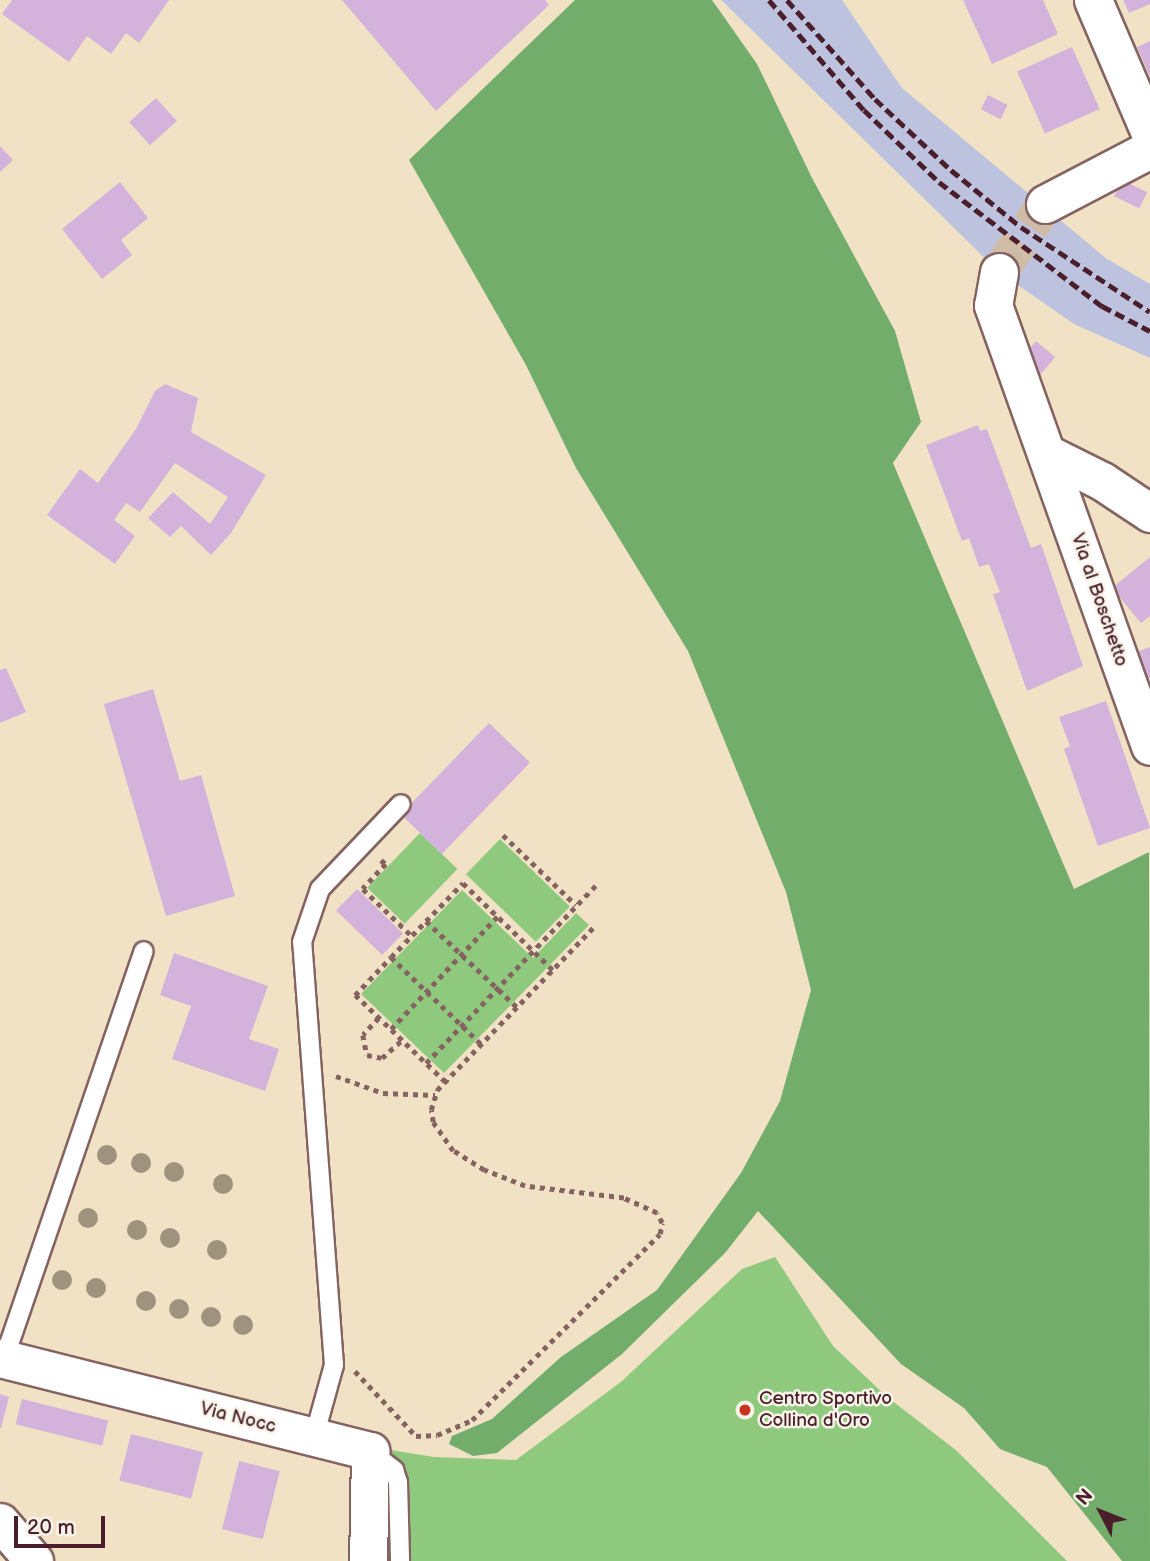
<!DOCTYPE html>
<html>
<head>
<meta charset="utf-8">
<style>
  body { margin:0 }
  #map { position:relative; width:1150px; height:1561px; overflow:hidden; background:#f1e2c6; font-family:"Balsamiq Sans",sans-serif }
  div>[style] { position:absolute }
  [style*='--x'] { left:calc(var(--x)*1px); top:calc(var(--y)*1px); width:calc(var(--w)*1px); rotate:calc(var(--a)*1deg) }
  .industrial>* { inset:0; background:#bdc3de }
  .green>* { inset:0; background:#8ec97d; transform-origin:0 0 }
  .forest>* { inset:0; background:#72ad6c }
  .building>* { inset:0; background:#d3b3db; transform-origin:0 0 }
  .minor-tunnel>* { height:37px; margin-top:-18.5px; transform-origin:0; background:repeating-linear-gradient(90deg,#d0bba7 0 37px,transparent 0 55px) }
  .path>* { height:4.5px; margin-top:-2.25px; transform-origin:0; background:repeating-linear-gradient(90deg,#846361 0 5px,transparent 0 10px) }
  .roads { filter:drop-shadow(2px 0 #846361) drop-shadow(-2px 0 #846361) drop-shadow(0 2px #846361) drop-shadow(0 -2px #846361) }
  .service>* { height:18px; margin:-9px; padding:0 9px; transform-origin:9px; border-radius:9px; background:#fff }
  .minor>* { height:37px; margin:-18.5px; padding:0 18.5px; transform-origin:18.5px; border-radius:18.5px; background:#fff }
  .rail>* { height:5px; margin-top:-2.5px; transform-origin:0; background:repeating-linear-gradient(90deg,#4a1f2b 0 10px,transparent 0 15px) }
  .trees>* { width:20px; height:20px; margin:-10px; border-radius:50%; background:#a0937e }
  .dots>* { width:19px; height:19px; translate:-50% -50%; box-sizing:border-box; border:4px solid #f7f3e8; border-radius:50% }
  span { translate:-50% -50%; white-space:nowrap; text-align:center; line-height:1.15; -webkit-text-stroke:5px #f7f3e8; paint-order:stroke }
  .street-label { font-size:19px; color:#4a1f2b }
  .poi-label { font-size:19px; color:#4a1f2b }
  .left { translate:0 -50%; text-align:left }
  .north { position:absolute; left:1066px; top:1477px; width:70px; height:70px; -webkit-text-stroke:5px #f7f3e8; paint-order:stroke; rotate:312deg; font-size:19px; font-weight:700; line-height:28px; text-align:center; color:#4a1f2b }
  .north::after { content:''; display:block; margin:auto; width:24px; height:32px; background:#4a1f2b; clip-path:polygon(50% 0,100% 100%,50% 72%,0 100%) }
  .scale { position:absolute; left:14px; top:1516px; width:91px; height:32px; box-sizing:border-box; border:4px solid #4a1f2b; border-top:0; padding-left:9px; font-size:21px; line-height:24px; white-space:nowrap; color:#4a1f2b; -webkit-text-stroke:5px #f7f3e8; paint-order:stroke }
</style>
</head>
<body>
<div id="map">
  <div class="industrial">
    <div style="clip-path:polygon(721px 0,842px 0,902px 88px,1107px 259px,1150px 284px,1150px 358px,1074px 324px,999px 272px)"></div>
  </div>
  <div class="green">
    <div style="left:420px;top:833px;width:52px;height:76px;rotate:44deg"></div>
    <div style="left:500px;top:839px;width:97px;height:49px;rotate:44deg"></div>
    <div style="clip-path:polygon(462px 890px,533px 958px,576px 913px,589px 925px,444px 1073px,361px 994px)"></div>
    <div style="clip-path:polygon(775px 1257px,833px 1346px,886px 1396px,957px 1451px,1067px 1561px,375px 1561px,384px 1449px,434px 1457px,516px 1460px,622px 1381px,742px 1269px)"></div>
  </div>
  <div class="forest">
    <div style="clip-path:polygon(575px 0,712px 0,757px 64px,812px 178px,895px 331px,921px 422px,893px 463px,1074px 889px,1149px 852px,1150px 1561px,1122px 1561px,1047px 1467px,1000px 1449px,964px 1408px,901px 1364px,758px 1211px,725px 1253px,622px 1354px,497px 1453px,473px 1456px,449px 1444px,452px 1436px,492px 1419px,561px 1357px,657px 1290px,741px 1173px,780px 1101px,811px 990px,786px 892px,688px 651px,576px 468px,526px 365px,409px 160px)"></div>
  </div>
  <div class="building">
    <div style="clip-path:polygon(12px 0,169px 0,139px 43px,126px 33px,111px 54px,87px 36px,69px 62px,2px 14px)"></div>
    <div style="clip-path:polygon(342px 0,545px 0,549px 5px,436px 111px)"></div>
    <div style="clip-path:polygon(963px 0,1043px 0,1058px 34px,992px 64px)"></div>
    <div style="clip-path:polygon(1123px 0,1150px 0,1150px 4px,1129px 13px)"></div>
    <div style="clip-path:polygon(1150px 41px,1150px 77px,1137px 47px)"></div>
    <div style="left:1072px;top:47px;width:68px;height:60px;rotate:66deg"></div>
    <div style="left:988px;top:95px;width:22px;height:16px;rotate:27deg"></div>
    <div style="left:156px;top:98px;width:31px;height:36px;rotate:48deg"></div>
    <div style="clip-path:polygon(0 146px,13px 160px,0 172px)"></div>
    <div style="left:1122px;top:180px;width:28px;height:18px;rotate:26deg"></div>
    <div style="clip-path:polygon(120px 182px,148px 218px,121px 240px,132px 255px,102px 279px,62px 229px)"></div>
    <div style="left:1036px;top:341px;width:25px;height:23px;rotate:40deg"></div>
    <div style="clip-path:polygon(165px 384px,198px 398px,191px 432px,266px 475px,231px 533px,211px 555px,181px 526px,170px 537px,148px 518px,173px 492px,210px 524px,228px 497px,175px 463px,140px 512px,126px 503px,114px 520px,135px 536px,115px 564px,47px 515px,80px 469px,98px 483px,136px 429px,155px 391px)"></div>
    <div style="clip-path:polygon(978px 425px,980px 431px,987px 429px,1031px 548px,1041px 544px,1083px 666px,1027px 691px,993px 594px,1000px 592px,989px 564px,979px 567px,969px 538px,962px 541px,926px 445px)"></div>
    <div style="clip-path:polygon(1150px 557px,1150px 616px,1141px 623px,1112px 588px)"></div>
    <div style="clip-path:polygon(1150px 647px,1150px 678px,1142px 681px,1131px 654px)"></div>
    <div style="clip-path:polygon(6px 668px,26px 712px,0 723px,0 670px)"></div>
    <div style="clip-path:polygon(153px 689px,180px 781px,201px 775px,235px 896px,166px 916px,104px 704px)"></div>
    <div style="clip-path:polygon(1106px 701px,1150px 828px,1098px 846px,1064px 749px,1070px 746px,1059px 717px)"></div>
    <div style="left:489px;top:723px;width:57px;height:127px;rotate:44deg"></div>
    <div style="left:357px;top:889px;width:64px;height:30px;rotate:44deg"></div>
    <div style="clip-path:polygon(174px 953px,268px 986px,249px 1039px,279px 1049px,265px 1091px,172px 1059px,191px 1006px,160px 995px)"></div>
    <div style="clip-path:polygon(0 1394px,9px 1397px,1px 1428px,0 1428px)"></div>
    <div style="left:22px;top:1399px;width:89px;height:26px;rotate:14deg"></div>
    <div style="left:131px;top:1434px;width:74px;height:48px;rotate:14deg"></div>
    <div style="left:239px;top:1461px;width:42px;height:70px;rotate:14deg"></div>
  </div>
  <div class="minor-tunnel">
    <div style="--x:999;--y:272;--w:82;--a:-55.9"></div>
  </div>
  <div class="path">
    <div style="--x:503;--y:835;--w:101;--a:43.8"></div>
    <div style="--x:381;--y:860;--w:6;--a:39"></div>
    <div style="--x:386;--y:864;--w:34;--a:133"></div>
    <div style="--x:363;--y:889;--w:68;--a:43.8"></div>
    <div style="--x:426;--y:921;--w:125;--a:43.4"></div>
    <div style="--x:391;--y:957;--w:125;--a:44"></div>
    <div style="--x:379;--y:1018;--w:23;--a:133"></div>
    <div style="--x:363;--y:1035;--w:20;--a:79"></div>
    <div style="--x:367;--y:1055;--w:15;--a:11"></div>
    <div style="--x:382;--y:1058;--w:27;--a:-42"></div>
    <div style="--x:391;--y:1029;--w:156;--a:-46.6"></div>
    <div style="--x:426;--y:1063;--w:248;--a:-46.3"></div>
    <div style="--x:336;--y:1076;--w:50;--a:19.9"></div>
    <div style="--x:383;--y:1093;--w:52;--a:2.2"></div>
    <div style="--x:445;--y:1082;--w:125;--a:-136"></div>
    <div style="--x:355;--y:995;--w:52;--a:-46.5"></div>
    <div style="--x:391;--y:957;--w:103;--a:-45.8"></div>
    <div style="--x:463;--y:883;--w:125;--a:44"></div>
    <div style="--x:355;--y:1371;--w:89;--a:46.8"></div>
    <div style="--x:416;--y:1436;--w:21;--a:-3"></div>
    <div style="--x:437;--y:1435;--w:38;--a:-23"></div>
    <div style="--x:472;--y:1420;--w:264;--a:-44.7"></div>
    <div style="--x:660;--y:1234;--w:11;--a:-80"></div>
    <div style="--x:662;--y:1223;--w:11;--a:-117"></div>
    <div style="--x:657;--y:1213;--w:36;--a:-156"></div>
    <div style="--x:624;--y:1198;--w:100;--a:-173.1"></div>
    <div style="--x:525;--y:1186;--w:44;--a:-158.7"></div>
    <div style="--x:484;--y:1170;--w:36;--a:-148"></div>
    <div style="--x:453;--y:1151;--w:35;--a:-125"></div>
    <div style="--x:433;--y:1122;--w:12;--a:-99"></div>
    <div style="--x:431;--y:1110;--w:21;--a:-73"></div>
    <div style="--x:437;--y:1090;--w:225;--a:-46.1"></div>
  </div>
  <div class="roads">
    <div class="service">
      <div style="--x:4;--y:1359;--w:431;--a:-71.1"></div>
      <div style="--x:314;--y:1437;--w:75;--a:-74.5"></div>
      <div style="--x:334;--y:1365;--w:424;--a:-94.3"></div>
      <div style="--x:302;--y:942;--w:56;--a:-71.2"></div>
      <div style="--x:320;--y:889;--w:117;--a:-46.4"></div>
      <div style="--x:370;--y:1451;--w:31;--a:38"></div>
      <div style="--x:394;--y:1470;--w:13;--a:72"></div>
      <div style="--x:398;--y:1482;--w:79;--a:88.5"></div>
    </div>
    <div class="minor">
      <div style="--x:1093;--y:0;--w:145;--a:66.8"></div>
      <div style="--x:1045;--y:204;--w:119;--a:-27.6"></div>
      <div style="--x:999;--y:272;--w:34;--a:100"></div>
      <div style="--x:993;--y:305;--w:468;--a:70.4"></div>
      <div style="--x:1048;--y:454;--w:60;--a:26.6"></div>
      <div style="--x:1102;--y:481;--w:58;--a:33.7"></div>
      <div style="--x:0;--y:1358;--w:382;--a:14.1"></div>
      <div style="--x:370;--y:1451;--w:110;--a:91"></div>
      <div style="--x:0;--y:1522;--w:52;--a:48.9"></div>
    </div>
  </div>
  <div class="rail">
    <div style="--x:769;--y:0;--w:145;--a:49.2"></div>
    <div style="--x:864;--y:110;--w:104;--a:43.8"></div>
    <div style="--x:939;--y:182;--w:205;--a:37.3"></div>
    <div style="--x:1102;--y:306;--w:54;--a:27.5"></div>
    <div style="--x:787;--y:0;--w:132;--a:48.4"></div>
    <div style="--x:875;--y:99;--w:104;--a:43.1"></div>
    <div style="--x:951;--y:170;--w:90;--a:39.2"></div>
    <div style="--x:1021;--y:227;--w:154;--a:33.4"></div>
  </div>
  <div class="trees">
    <div style="left:107px;top:1155px"></div>
    <div style="left:141px;top:1163px"></div>
    <div style="left:174px;top:1172px"></div>
    <div style="left:223px;top:1184px"></div>
    <div style="left:88px;top:1218px"></div>
    <div style="left:137px;top:1230px"></div>
    <div style="left:170px;top:1238px"></div>
    <div style="left:217px;top:1250px"></div>
    <div style="left:62px;top:1280px"></div>
    <div style="left:96px;top:1288px"></div>
    <div style="left:146px;top:1301px"></div>
    <div style="left:179px;top:1309px"></div>
    <div style="left:211px;top:1317px"></div>
    <div style="left:243px;top:1325px"></div>
  </div>
  <div class="dots">
    <div style="left:745px;top:1410px;background:#c8321e"></div>
  </div>
  <div class="street-label">
    <span style="left:1099px;top:600px;rotate:71deg">Via al Boschetto</span>
    <span style="left:238px;top:1418px;rotate:14deg">Via Nocc</span>
  </div>
  <div class="poi-label">
    <span class="left" style="left:759px;top:1410px">Centro Sportivo<br>Collina d'Oro</span>
  </div>
  <div class="north">N</div>
  <div class="scale">20 m</div>
</div>
</body>
</html>
